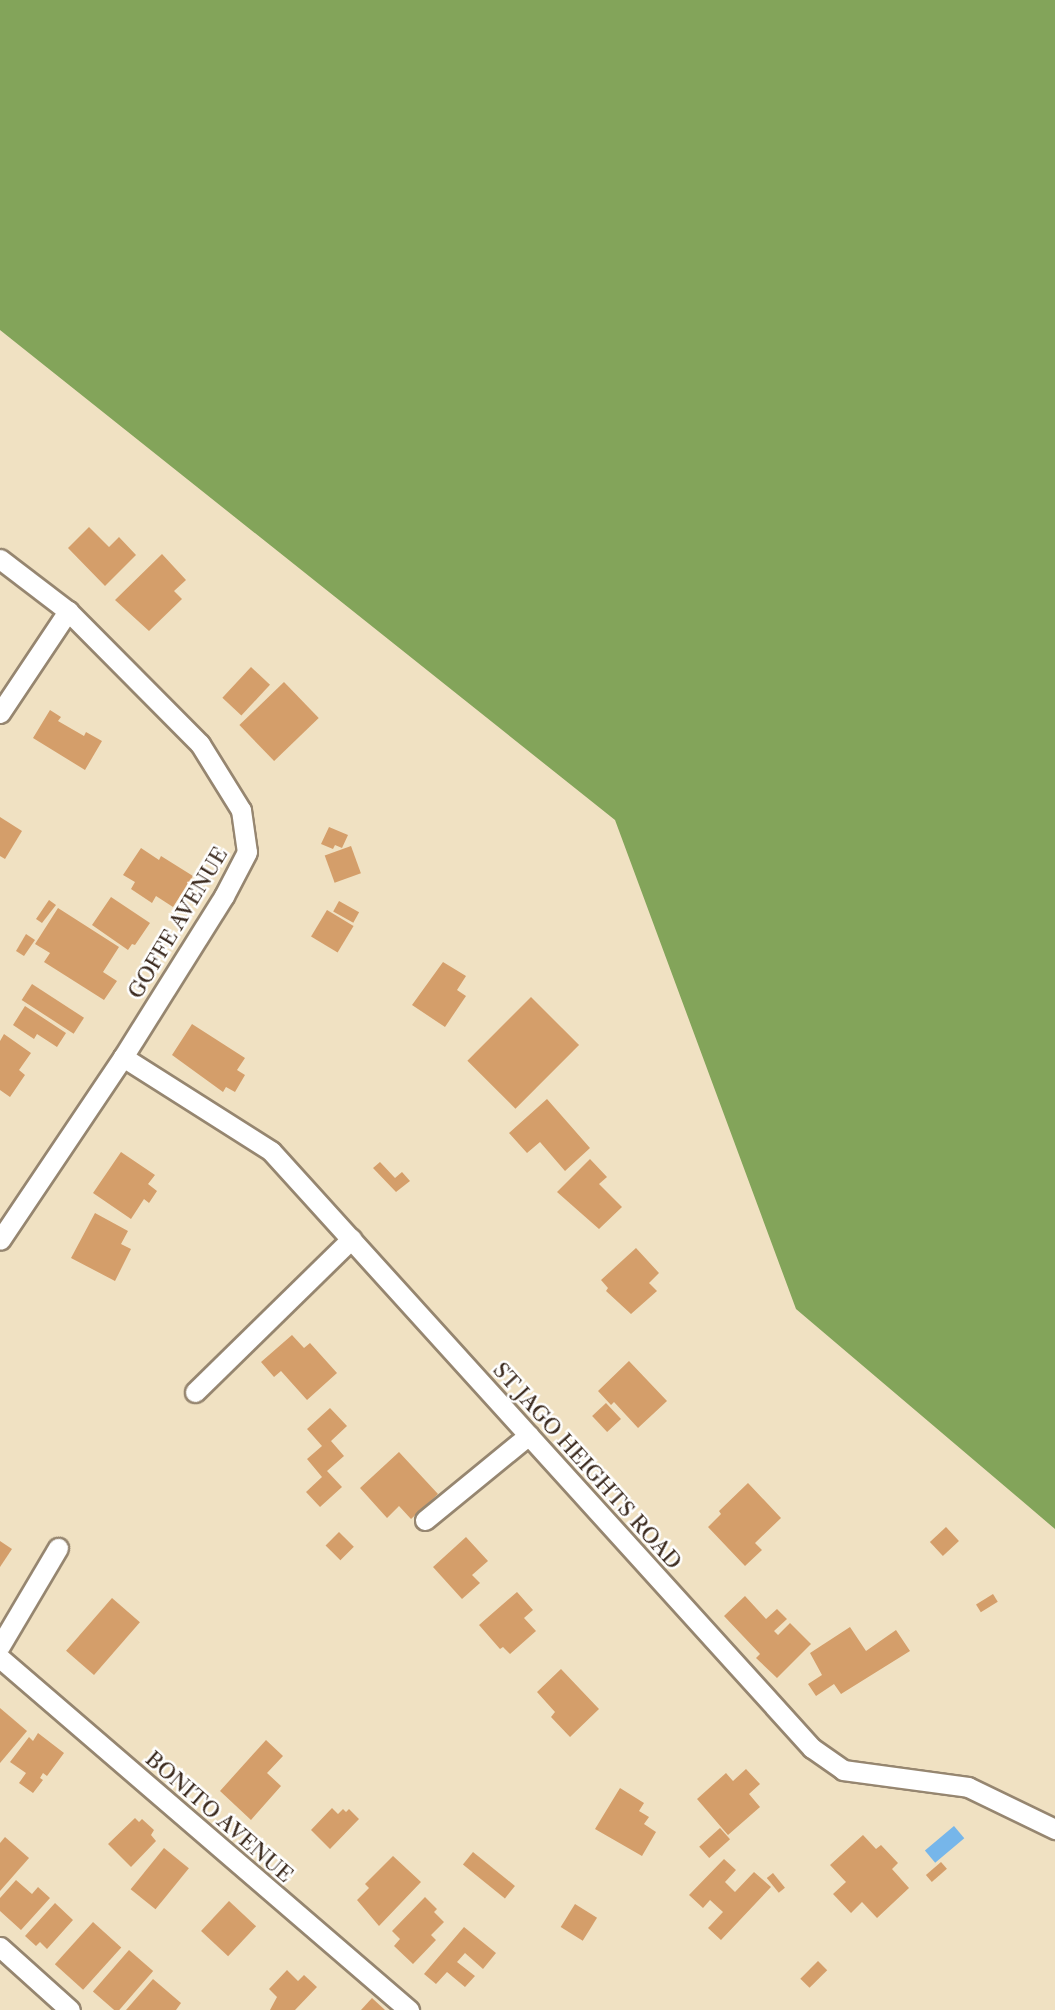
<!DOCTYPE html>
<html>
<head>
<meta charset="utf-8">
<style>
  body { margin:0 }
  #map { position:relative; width:1055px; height:2010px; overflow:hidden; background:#f0e1c2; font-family:"Libre Caslon Text",serif }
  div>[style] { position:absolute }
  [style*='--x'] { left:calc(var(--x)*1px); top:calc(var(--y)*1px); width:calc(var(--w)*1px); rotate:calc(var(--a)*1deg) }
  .forest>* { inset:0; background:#83a45a }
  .water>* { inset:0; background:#76b6ea; transform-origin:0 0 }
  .building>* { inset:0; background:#d49e6a; transform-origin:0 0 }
  .roads { filter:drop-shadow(2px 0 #968670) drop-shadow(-2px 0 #968670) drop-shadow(0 2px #968670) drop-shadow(0 -2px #968670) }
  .minor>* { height:19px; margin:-9.5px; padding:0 9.5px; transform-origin:9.5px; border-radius:9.5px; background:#fff }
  span { translate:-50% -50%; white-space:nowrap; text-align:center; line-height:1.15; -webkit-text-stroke:5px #fff; paint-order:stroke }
  .street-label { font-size:21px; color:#3b2a1e }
</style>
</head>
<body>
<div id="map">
  <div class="forest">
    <div style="clip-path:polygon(0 0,1055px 0,1055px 1529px,796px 1309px,615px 820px,0 330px)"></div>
  </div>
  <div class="water">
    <div style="left:954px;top:1826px;width:16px;height:38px;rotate:50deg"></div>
  </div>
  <div class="building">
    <div style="clip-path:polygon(89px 527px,109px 547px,119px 537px,136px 555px,105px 586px,68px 548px)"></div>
    <div style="clip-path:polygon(162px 554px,186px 580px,174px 591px,182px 599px,149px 631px,115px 600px)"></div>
    <div style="left:251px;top:667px;width:26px;height:42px;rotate:43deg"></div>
    <div style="left:284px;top:682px;width:50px;height:62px;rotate:46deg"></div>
    <div style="clip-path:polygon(50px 710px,61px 717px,58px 721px,84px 736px,86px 732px,102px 741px,85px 770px,33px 738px)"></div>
    <div style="clip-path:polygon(0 817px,22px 831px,5px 859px,0 856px)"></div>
    <div style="clip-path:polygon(329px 827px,348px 835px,342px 848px,335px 845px,333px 849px,321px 844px)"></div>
    <div style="left:351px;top:846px;width:29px;height:28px;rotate:70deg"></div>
    <div style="clip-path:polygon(141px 848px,159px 860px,161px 856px,193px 876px,173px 907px,156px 896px,152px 903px,131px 889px,135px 882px,123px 875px)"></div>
    <div style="clip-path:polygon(111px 897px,150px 923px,135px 945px,132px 944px,128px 950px,92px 925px)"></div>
    <div style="clip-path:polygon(49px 900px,56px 905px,42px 923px,36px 919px)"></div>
    <div style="left:339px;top:901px;width:23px;height:12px;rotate:29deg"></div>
    <div style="clip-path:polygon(58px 908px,119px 947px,103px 972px,117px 981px,104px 1000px,44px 962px,50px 953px,35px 944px)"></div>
    <div style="left:327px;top:910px;width:31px;height:31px;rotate:31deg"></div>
    <div style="clip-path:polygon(26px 934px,35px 940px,24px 956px,16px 951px)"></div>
    <div style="clip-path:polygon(443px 962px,466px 976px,457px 990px,466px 996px,445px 1027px,412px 1005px)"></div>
    <div style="left:32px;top:984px;width:62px;height:19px;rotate:33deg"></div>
    <div style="left:531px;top:997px;width:68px;height:90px;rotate:45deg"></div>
    <div style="clip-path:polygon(25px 1006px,66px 1033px,57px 1047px,37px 1034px,34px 1039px,13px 1025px)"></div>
    <div style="clip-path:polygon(192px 1024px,245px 1058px,237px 1070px,245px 1075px,235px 1092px,226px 1087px,223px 1092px,172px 1055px)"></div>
    <div style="clip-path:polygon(4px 1034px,31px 1053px,19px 1070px,25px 1075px,10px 1097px,0 1090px,0 1041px)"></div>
    <div style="clip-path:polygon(547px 1099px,590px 1148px,565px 1171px,540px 1142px,527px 1153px,509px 1133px)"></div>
    <div style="clip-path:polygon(121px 1152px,155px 1175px,148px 1184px,157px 1191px,149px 1203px,144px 1199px,131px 1219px,93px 1193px)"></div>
    <div style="clip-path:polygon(590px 1159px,607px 1177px,599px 1184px,622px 1207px,599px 1229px,557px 1192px)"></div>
    <div style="clip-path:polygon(380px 1162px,395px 1178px,402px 1172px,410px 1181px,396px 1192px,373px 1168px)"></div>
    <div style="clip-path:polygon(95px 1213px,128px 1231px,121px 1244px,131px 1249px,115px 1281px,71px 1258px)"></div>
    <div style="clip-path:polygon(636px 1248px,659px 1273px,649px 1283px,657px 1291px,631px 1314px,606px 1291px,608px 1288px,601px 1280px)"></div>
    <div style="clip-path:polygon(292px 1335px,304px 1348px,310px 1343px,337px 1373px,307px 1400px,281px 1371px,274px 1377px,261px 1362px)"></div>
    <div style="clip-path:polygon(629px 1361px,667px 1401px,638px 1428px,614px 1402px,611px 1405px,598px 1391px)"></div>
    <div style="left:606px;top:1403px;width:22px;height:19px;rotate:47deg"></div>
    <div style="clip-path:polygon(330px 1408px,347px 1426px,331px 1441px,344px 1456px,327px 1471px,342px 1487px,320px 1507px,306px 1492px,322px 1477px,307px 1459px,322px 1446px,307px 1429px)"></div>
    <div style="clip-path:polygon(399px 1452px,438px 1494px,411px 1519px,399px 1506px,387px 1518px,360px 1488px)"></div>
    <div style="clip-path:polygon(748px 1483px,781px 1518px,755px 1543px,762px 1550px,745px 1566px,708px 1527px,721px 1514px,719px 1511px)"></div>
    <div style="left:946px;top:1527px;width:19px;height:22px;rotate:47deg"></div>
    <div style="left:339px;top:1532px;width:21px;height:19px;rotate:45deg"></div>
    <div style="clip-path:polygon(466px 1537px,488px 1561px,472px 1575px,480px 1583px,462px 1599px,433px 1567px)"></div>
    <div style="clip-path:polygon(0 1541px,12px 1549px,0 1567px)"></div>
    <div style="clip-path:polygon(517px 1592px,533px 1610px,524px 1618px,536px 1631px,510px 1654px,503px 1647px,500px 1649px,479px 1625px)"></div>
    <div style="left:993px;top:1594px;width:9px;height:20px;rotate:58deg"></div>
    <div style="clip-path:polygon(745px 1596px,766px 1619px,777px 1609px,787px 1619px,774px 1631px,778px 1635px,790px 1623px,811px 1644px,777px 1678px,756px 1658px,760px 1654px,724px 1616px)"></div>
    <div style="left:112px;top:1598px;width:37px;height:70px;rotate:41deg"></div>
    <div style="clip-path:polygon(850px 1627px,866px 1651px,896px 1630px,910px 1651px,841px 1694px,834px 1684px,816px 1696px,808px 1684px,822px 1675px,810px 1653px)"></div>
    <div style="clip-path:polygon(561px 1669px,599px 1709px,570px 1737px,551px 1717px,555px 1712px,537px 1692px)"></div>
    <div style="clip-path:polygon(0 1708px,27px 1731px,0 1763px)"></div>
    <div style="clip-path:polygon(38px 1733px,64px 1753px,47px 1776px,43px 1773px,40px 1778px,43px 1780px,33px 1793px,19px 1783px,26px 1773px,10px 1762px,29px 1737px,33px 1741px)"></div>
    <div style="clip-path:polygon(266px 1740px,283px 1756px,267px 1773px,281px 1786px,251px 1820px,220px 1791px)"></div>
    <div style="clip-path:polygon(746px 1769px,760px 1784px,749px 1794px,760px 1807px,728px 1835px,697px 1799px,726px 1773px,733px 1781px)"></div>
    <div style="clip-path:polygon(620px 1788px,644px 1803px,639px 1811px,649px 1817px,644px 1824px,656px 1832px,642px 1856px,595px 1829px)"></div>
    <div style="clip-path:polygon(332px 1808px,338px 1814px,343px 1809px,346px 1812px,349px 1809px,359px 1819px,330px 1849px,311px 1830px)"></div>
    <div style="clip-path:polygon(135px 1818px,139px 1822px,142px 1819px,154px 1830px,151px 1835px,156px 1841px,131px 1867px,108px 1844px)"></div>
    <div style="left:720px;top:1828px;width:15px;height:28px;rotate:48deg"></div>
    <div style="clip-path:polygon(863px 1835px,876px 1849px,881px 1845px,898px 1863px,892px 1869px,909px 1888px,877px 1918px,862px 1902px,851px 1913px,833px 1894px,846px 1882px,830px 1865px)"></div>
    <div style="clip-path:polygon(5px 1837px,29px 1858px,0 1891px,0 1843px)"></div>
    <div style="left:164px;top:1848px;width:32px;height:53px;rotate:39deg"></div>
    <div style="left:473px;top:1852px;width:54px;height:16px;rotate:39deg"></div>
    <div style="clip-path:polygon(393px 1856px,421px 1882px,379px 1926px,357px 1900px,369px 1888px,365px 1884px)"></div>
    <div style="clip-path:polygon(724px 1859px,736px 1870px,725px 1882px,735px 1892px,754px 1872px,771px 1887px,721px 1940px,708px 1928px,723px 1912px,710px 1900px,703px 1908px,689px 1895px)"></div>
    <div style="left:941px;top:1862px;width:9px;height:20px;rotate:49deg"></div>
    <div style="left:773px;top:1873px;width:19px;height:8px;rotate:51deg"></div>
    <div style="clip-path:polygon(16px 1880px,32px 1894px,38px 1887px,50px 1898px,21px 1930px,0 1911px,0 1898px)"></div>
    <div style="clip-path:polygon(425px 1897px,437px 1909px,434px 1912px,444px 1922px,431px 1935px,436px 1940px,413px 1964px,394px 1946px,400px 1939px,392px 1931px)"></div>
    <div style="left:229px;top:1901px;width:37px;height:41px;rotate:43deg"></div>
    <div style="clip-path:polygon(55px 1903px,73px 1920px,47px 1949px,40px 1942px,36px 1946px,25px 1936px)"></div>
    <div style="left:575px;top:1904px;width:26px;height:27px;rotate:32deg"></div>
    <div style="left:93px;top:1922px;width:38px;height:57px;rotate:42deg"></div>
    <div style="clip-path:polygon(464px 1927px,496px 1953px,483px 1969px,465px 1953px,457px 1962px,475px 1976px,465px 1987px,447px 1972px,436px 1984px,424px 1974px)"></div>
    <div style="left:129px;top:1950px;width:32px;height:55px;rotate:41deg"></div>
    <div style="left:818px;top:1961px;width:13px;height:25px;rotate:45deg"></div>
    <div style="clip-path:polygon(287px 1970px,298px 1981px,304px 1975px,317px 1987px,295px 2010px,270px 2010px,277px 1997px,269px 1989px)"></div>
    <div style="clip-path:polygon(153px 1979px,181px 2003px,176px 2010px,126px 2010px)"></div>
    <div style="clip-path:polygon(372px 1998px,385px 2010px,361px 2010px)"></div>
  </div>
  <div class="roads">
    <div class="minor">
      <div style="--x:0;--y:559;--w:86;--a:37.4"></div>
      <div style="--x:68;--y:611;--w:187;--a:45.2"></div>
      <div style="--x:200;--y:744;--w:78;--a:58.2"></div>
      <div style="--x:241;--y:810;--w:42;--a:81.9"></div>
      <div style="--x:247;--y:852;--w:50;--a:117.6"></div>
      <div style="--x:224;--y:896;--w:190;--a:122.1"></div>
      <div style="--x:123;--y:1057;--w:220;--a:123.9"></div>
      <div style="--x:0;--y:713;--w:123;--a:-56.3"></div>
      <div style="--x:123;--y:1057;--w:175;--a:32.4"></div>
      <div style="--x:271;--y:1151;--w:806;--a:47.82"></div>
      <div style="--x:812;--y:1748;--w:38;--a:35"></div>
      <div style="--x:843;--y:1770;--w:126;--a:7.7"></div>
      <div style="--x:968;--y:1787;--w:97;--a:25.8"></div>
      <div style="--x:195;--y:1392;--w:219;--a:-44.4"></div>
      <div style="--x:425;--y:1520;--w:134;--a:-39.3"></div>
      <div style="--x:0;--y:1646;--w:114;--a:-59.4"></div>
      <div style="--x:0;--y:1658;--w:540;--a:40.72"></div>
      <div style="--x:0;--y:1947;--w:94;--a:42"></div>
    </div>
  </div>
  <div class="street-label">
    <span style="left:178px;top:923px;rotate:-59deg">GOFFE AVENUE</span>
    <span style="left:587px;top:1466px;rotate:48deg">ST JAGO HEIGHTS ROAD</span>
    <span style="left:219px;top:1817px;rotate:41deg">BONITO AVENUE</span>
  </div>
</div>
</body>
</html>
